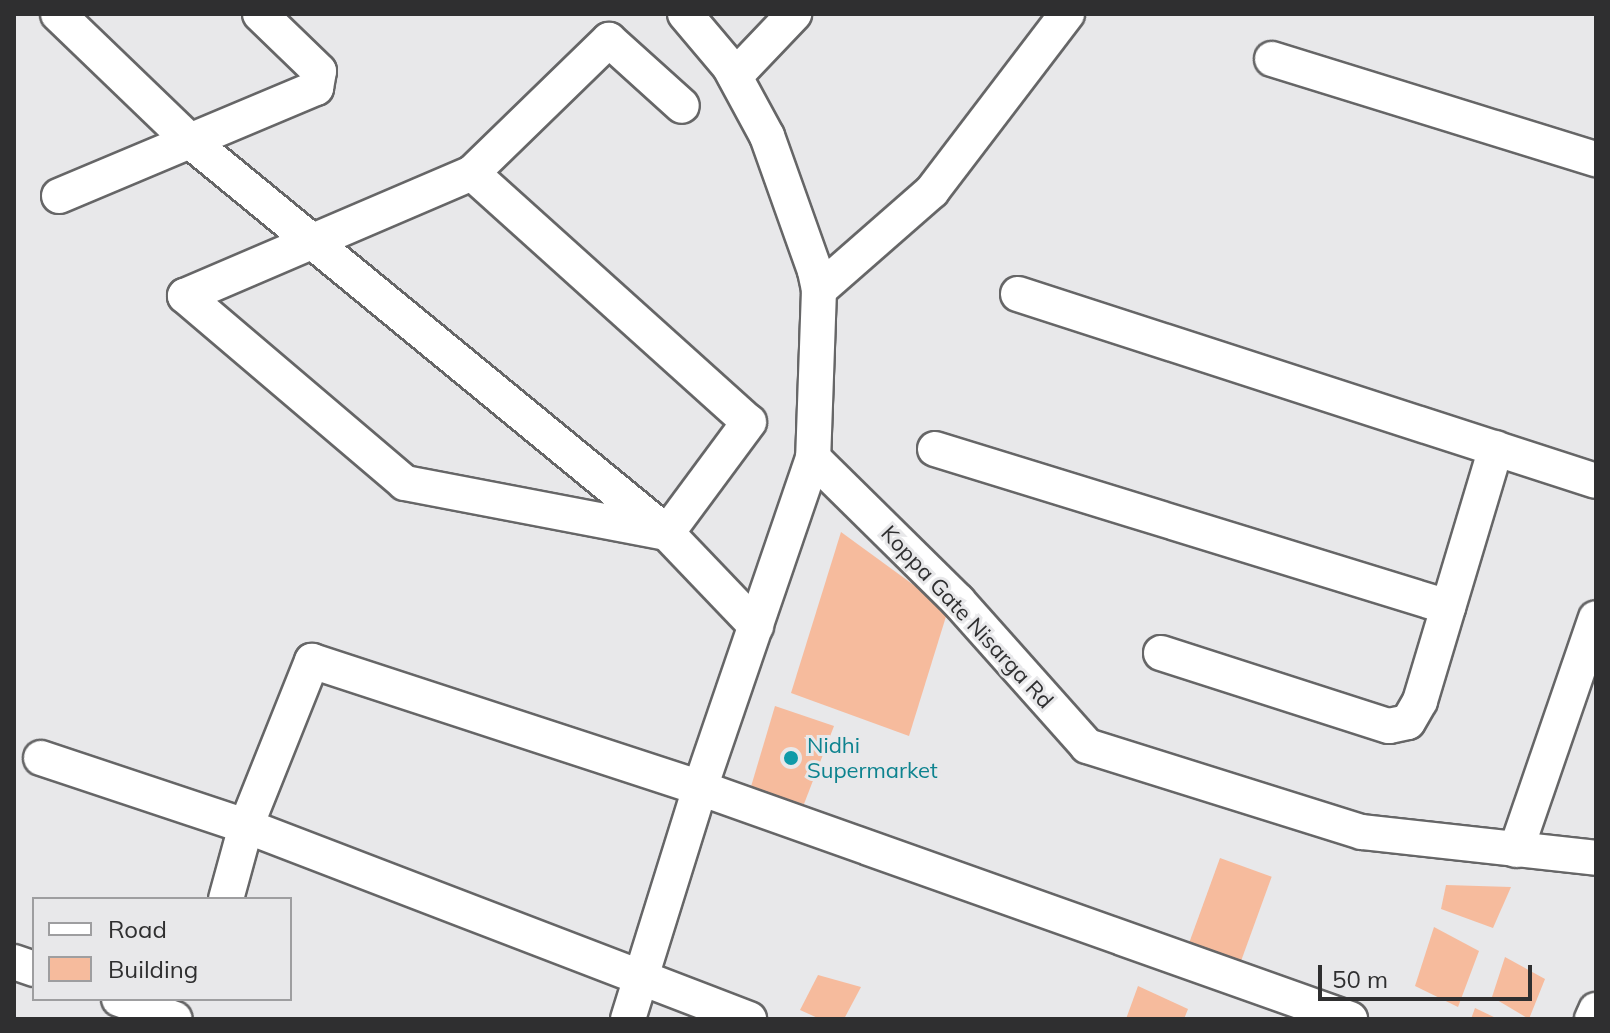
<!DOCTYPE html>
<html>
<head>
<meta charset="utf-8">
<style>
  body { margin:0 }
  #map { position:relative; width:1610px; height:1033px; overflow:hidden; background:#e8e8ea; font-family:Mulish,sans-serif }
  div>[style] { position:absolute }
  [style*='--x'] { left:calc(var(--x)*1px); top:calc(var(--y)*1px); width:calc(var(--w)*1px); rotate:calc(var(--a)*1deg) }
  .building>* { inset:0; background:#f6bb9d; transform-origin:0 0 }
  .roads { filter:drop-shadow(2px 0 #666667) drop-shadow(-2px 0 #666667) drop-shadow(0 2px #666667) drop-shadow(0 -2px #666667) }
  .minor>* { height:34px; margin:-17px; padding:0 17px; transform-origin:17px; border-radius:17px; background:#fff }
  .dots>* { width:22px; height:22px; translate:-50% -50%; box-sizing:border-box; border:4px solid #e8e8ea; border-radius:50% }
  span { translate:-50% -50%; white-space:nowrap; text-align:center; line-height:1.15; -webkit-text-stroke:6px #e8e8ea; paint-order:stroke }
  .street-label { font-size:22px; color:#2f2f30 }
  .culture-label { font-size:22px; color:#0d838f }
  .left { translate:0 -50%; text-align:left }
  .frame { position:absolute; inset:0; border:16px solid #2f2f30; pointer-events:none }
  .legend { position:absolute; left:32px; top:897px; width:260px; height:104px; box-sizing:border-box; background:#e8e8ea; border:2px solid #9e9ea0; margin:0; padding:10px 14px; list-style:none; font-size:24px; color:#2f2f30 }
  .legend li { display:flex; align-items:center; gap:16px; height:40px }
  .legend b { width:40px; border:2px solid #9e9ea0 }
  .scale { position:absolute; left:1318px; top:965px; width:214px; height:36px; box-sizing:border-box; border:4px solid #2f2f30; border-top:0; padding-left:10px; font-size:24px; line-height:28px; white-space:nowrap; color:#2f2f30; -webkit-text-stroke:6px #e8e8ea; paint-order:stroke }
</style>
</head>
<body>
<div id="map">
  <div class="building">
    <div style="clip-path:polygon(841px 532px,948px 610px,909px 736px,791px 693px)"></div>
    <div style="clip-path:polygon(775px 706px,834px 726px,804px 804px,750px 790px)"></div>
    <div style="left:1220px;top:858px;width:55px;height:93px;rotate:20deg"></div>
    <div style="clip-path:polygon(1446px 885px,1511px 887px,1493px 928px,1441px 909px)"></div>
    <div style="clip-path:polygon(1434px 927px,1479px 951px,1458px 1007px,1415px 986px)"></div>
    <div style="clip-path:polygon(1505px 957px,1545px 979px,1529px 1019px,1492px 997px)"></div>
    <div style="clip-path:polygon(818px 975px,861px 987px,844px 1019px,820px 1019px,800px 1010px)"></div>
    <div style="clip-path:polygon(1138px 986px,1188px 1009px,1184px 1019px,1126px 1019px)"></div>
    <div style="clip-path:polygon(1475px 1008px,1498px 1019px,1471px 1019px)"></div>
  </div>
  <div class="roads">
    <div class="minor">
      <div style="--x:58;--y:14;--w:183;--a:43.9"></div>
      <div style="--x:190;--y:141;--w:617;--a:39.41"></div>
      <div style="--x:667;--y:533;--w:129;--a:46.3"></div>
      <div style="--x:685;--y:14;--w:68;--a:49.8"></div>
      <div style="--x:729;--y:66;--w:80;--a:61.5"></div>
      <div style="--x:767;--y:136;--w:143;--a:70.4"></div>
      <div style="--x:815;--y:271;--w:19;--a:78"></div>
      <div style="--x:819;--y:290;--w:168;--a:92"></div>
      <div style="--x:813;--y:458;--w:204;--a:44.6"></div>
      <div style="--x:958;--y:601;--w:194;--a:48.3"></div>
      <div style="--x:1087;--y:746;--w:288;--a:17.4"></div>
      <div style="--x:1362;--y:832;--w:235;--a:6.3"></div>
      <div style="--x:1272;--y:59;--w:339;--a:17.2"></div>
      <div style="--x:735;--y:76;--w:86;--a:-46.4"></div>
      <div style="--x:472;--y:173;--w:372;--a:42"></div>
      <div style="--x:749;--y:422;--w:138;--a:126.5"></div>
      <div style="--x:667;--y:533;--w:267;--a:-169.2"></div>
      <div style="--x:405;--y:483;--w:289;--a:-139.6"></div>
      <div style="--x:185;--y:296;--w:312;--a:-23.2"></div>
      <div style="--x:472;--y:173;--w:191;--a:-44.2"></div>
      <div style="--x:609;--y:40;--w:98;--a:42.1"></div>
      <div style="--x:59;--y:196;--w:279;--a:-22.8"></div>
      <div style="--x:316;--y:88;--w:17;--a:-80"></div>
      <div style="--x:319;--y:71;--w:82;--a:-136"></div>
      <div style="--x:819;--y:290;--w:150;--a:-41.2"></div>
      <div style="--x:932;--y:191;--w:223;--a:-52.7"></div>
      <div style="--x:1018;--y:294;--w:607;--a:17.93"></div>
      <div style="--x:935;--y:449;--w:537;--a:17.12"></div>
      <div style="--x:1161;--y:653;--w:239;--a:17.8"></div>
      <div style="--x:1389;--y:726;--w:19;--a:-12"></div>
      <div style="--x:1408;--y:722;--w:24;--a:-60"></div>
      <div style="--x:1420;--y:701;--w:264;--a:-73.3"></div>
      <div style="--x:41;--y:758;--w:216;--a:18.4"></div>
      <div style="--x:246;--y:826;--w:539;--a:20.99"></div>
      <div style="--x:1516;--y:850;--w:245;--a:-71"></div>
      <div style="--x:226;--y:899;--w:76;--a:-74.7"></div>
      <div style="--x:246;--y:826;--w:178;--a:-68.2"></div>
      <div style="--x:312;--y:661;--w:408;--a:18.1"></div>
      <div style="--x:700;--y:788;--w:690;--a:19.56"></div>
      <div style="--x:14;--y:962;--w:21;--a:19"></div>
      <div style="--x:119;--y:999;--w:59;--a:19.7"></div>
      <div style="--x:628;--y:1019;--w:242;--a:-72.7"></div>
      <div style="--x:700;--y:788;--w:349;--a:-71.1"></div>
      <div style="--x:1592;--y:1019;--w:10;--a:-66"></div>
    </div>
  </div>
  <div class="dots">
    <div style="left:791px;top:758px;background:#0f9aa8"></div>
  </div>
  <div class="street-label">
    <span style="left:967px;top:617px;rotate:47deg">Koppa Gate Nisarga Rd</span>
  </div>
  <div class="culture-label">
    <span class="left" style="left:807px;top:758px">Nidhi<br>Supermarket</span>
  </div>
  <div class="frame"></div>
  <ul class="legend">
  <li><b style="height:10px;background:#fff"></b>Road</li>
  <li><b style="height:22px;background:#f6bb9d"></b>Building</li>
  </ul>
  <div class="scale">50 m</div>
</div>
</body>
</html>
